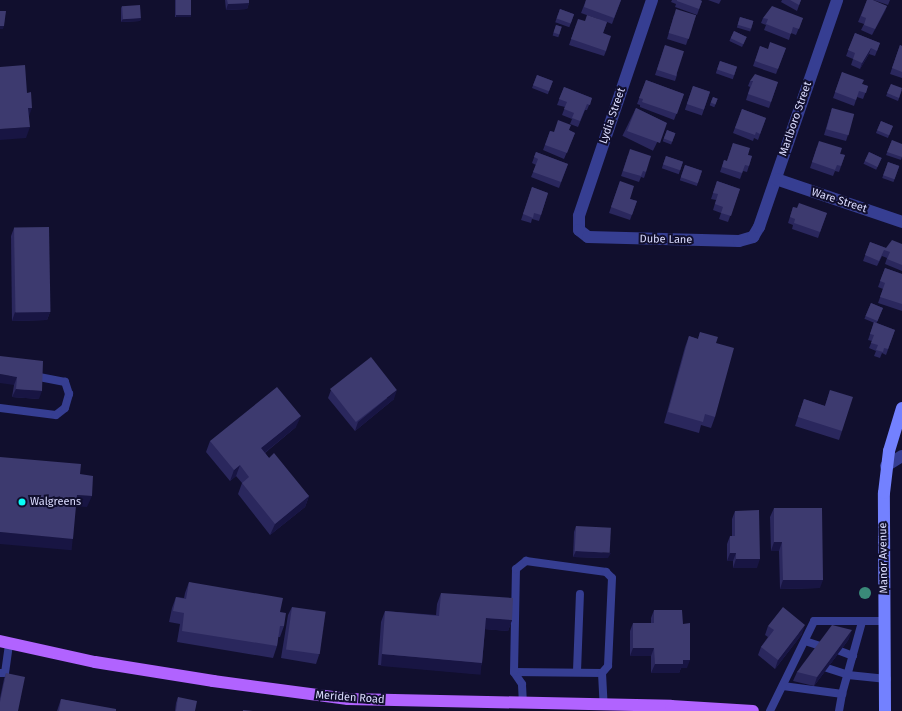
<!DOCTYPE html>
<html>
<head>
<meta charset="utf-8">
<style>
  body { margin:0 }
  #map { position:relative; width:902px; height:711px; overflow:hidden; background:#110f2e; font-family:"Fira Sans",sans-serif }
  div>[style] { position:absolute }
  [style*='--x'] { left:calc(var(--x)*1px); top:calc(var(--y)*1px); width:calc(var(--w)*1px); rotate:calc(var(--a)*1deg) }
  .lane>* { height:8px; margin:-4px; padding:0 4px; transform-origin:4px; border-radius:4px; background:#363e92 }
  .street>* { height:12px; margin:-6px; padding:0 6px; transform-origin:6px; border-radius:6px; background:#363e92 }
  .secondary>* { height:12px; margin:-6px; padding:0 6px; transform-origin:6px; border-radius:6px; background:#7381ff }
  .primary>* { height:12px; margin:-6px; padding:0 6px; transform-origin:6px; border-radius:6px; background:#b163ff }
  .trees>* { width:12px; height:12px; margin:-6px; border-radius:50%; background:#3a8979 }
  .wall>* { inset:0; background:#2a275d; transform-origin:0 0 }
  .shaded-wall>* { inset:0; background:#181543; transform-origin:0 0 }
  .building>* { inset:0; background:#3d3a6f; transform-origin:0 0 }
  .dots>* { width:11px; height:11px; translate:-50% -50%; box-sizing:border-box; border:2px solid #110f2e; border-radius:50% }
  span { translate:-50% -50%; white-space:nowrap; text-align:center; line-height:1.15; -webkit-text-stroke:4px #110f2e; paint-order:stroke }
  .street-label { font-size:11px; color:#dcddff }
  .poi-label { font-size:11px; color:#dcddff }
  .left { translate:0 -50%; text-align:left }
</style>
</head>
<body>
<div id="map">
  <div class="lane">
    <div style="--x:0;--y:408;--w:56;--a:7.1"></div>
    <div style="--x:56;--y:415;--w:11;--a:-38"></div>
    <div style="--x:65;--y:408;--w:15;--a:-74"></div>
    <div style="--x:69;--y:394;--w:13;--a:-108"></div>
    <div style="--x:65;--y:382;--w:25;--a:-169"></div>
    <div style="--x:805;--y:641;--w:16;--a:18"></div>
    <div style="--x:840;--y:651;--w:14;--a:21"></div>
    <div style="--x:827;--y:668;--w:22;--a:18"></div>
    <div style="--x:848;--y:675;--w:39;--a:6"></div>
    <div style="--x:577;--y:671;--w:77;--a:-87.8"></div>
    <div style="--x:514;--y:672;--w:88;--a:0.7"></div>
    <div style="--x:0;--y:673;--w:5;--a:0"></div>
    <div style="--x:5;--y:673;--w:30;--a:-82"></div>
    <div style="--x:783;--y:686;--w:60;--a:7.7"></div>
    <div style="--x:842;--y:694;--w:17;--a:100"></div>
    <div style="--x:842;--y:694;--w:75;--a:-74.5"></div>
    <div style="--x:523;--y:704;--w:20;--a:-93"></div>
    <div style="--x:522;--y:684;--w:14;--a:-124"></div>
    <div style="--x:514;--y:672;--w:103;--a:-88.9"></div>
    <div style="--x:516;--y:569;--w:13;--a:-39"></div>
    <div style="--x:526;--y:561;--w:81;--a:7.8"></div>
    <div style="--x:606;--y:572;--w:8;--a:45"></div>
    <div style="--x:612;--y:578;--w:88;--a:92.6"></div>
    <div style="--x:608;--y:666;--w:9;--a:131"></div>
    <div style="--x:602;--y:673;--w:33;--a:87"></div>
    <div style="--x:770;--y:711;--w:100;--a:-63.9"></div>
    <div style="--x:814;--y:621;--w:72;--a:0"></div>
  </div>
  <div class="street">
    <div style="--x:652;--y:0;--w:228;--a:108.7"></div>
    <div style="--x:579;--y:216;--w:14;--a:90"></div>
    <div style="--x:579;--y:230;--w:11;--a:38"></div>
    <div style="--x:588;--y:237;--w:151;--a:1.5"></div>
    <div style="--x:739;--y:241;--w:15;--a:-16"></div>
    <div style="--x:753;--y:237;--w:12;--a:-59"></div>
    <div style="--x:759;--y:227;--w:240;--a:-71"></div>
    <div style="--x:776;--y:179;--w:133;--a:18.8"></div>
    <div style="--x:886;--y:466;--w:19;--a:-32"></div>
  </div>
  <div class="secondary">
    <div style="--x:885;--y:711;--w:218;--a:-90.3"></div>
    <div style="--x:884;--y:493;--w:42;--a:-83.2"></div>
    <div style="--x:889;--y:451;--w:45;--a:-73.2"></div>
  </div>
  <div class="primary">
    <div style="--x:0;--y:641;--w:97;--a:12.5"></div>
    <div style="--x:95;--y:662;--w:120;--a:9.1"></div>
    <div style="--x:213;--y:681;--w:136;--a:7.6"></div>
    <div style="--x:348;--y:699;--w:323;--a:1.2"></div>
    <div style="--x:671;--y:706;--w:82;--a:3.5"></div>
  </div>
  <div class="trees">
    <div style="left:865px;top:593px"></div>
  </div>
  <div class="wall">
    <div style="left:175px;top:0;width:16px;height:17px"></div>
    <div style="clip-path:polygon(225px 0,249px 0,249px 3px,247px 9px,226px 10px)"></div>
    <div style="clip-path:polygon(586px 0,621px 0,612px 24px,607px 22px,603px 33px,606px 51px,604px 56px,569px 45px,576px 25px,585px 21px,598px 19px,581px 13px)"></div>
    <div style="clip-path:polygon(672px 0,700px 0,702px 1px,697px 15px,675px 7px,676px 4px,671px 2px)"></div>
    <div style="clip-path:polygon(708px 0,721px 0,719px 4px)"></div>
    <div style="clip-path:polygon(782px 0,801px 0,797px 11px,781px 2px)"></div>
    <div style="clip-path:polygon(867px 0,887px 6px,885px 11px,872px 35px,861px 30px,864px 24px,858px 22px)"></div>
    <div style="clip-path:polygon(873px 0,890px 0,888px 5px)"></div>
    <div style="clip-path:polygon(122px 6px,141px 18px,140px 21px,121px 22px,121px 8px)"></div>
    <div style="left:560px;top:9px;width:15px;height:14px;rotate:20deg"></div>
    <div style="clip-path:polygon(674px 15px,696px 15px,686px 45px,667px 39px)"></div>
    <div style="left:740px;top:17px;width:14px;height:11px;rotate:17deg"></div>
    <div style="clip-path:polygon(763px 18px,803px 18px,796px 35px,791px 33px,789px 40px,764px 30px,766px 25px,761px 23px)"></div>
    <div style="left:556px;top:25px;width:6px;height:11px;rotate:18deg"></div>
    <div style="left:734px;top:31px;width:14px;height:11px;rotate:25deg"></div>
    <div style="clip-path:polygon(855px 33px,880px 43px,875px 56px,869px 54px,860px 69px,851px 65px,853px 59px,846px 56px)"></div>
    <div style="clip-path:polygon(665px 45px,677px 75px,675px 81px,655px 75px)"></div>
    <div style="clip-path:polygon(900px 45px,902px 46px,902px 78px,890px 74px)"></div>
    <div style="clip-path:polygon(760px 46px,767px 49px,786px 48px,776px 74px,753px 66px)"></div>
    <div style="left:720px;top:61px;width:18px;height:13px;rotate:19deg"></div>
    <div style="clip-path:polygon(842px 72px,862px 84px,868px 86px,863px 99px,857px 97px,854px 106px,833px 98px)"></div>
    <div style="left:537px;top:75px;width:17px;height:14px;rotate:21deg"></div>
    <div style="clip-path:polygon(646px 80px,684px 94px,674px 120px,640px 107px,640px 105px,637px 104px)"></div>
    <div style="clip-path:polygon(750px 81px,778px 82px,769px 108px,746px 100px,750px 87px,748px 86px)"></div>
    <div style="clip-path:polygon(891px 84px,902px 90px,898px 101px,886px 96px)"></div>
    <div style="left:693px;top:86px;width:18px;height:25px;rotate:19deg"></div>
    <div style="clip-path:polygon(564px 87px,592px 98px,587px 110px,585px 110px,578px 127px,570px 124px,572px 119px,562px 115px,565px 107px,557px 105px)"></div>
    <div style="left:713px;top:97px;width:5px;height:9px;rotate:22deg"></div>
    <div style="left:636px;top:108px;width:34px;height:31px;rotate:26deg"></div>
    <div style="clip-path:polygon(832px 108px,848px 135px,846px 141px,824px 135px)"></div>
    <div style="clip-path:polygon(742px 109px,766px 118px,758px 140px,754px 138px,753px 141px,733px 133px)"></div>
    <div style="left:881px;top:121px;width:13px;height:13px;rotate:23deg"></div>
    <div style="clip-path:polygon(569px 130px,575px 133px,564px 159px,543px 150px,550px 131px,554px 132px)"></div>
    <div style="left:667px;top:130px;width:9px;height:12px;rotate:21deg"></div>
    <div style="clip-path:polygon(892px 140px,902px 157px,901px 160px,886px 155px)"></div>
    <div style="clip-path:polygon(733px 143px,748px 155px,752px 156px,747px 172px,743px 171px,740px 179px,720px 172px,724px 160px,727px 161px)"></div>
    <div style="clip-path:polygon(817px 147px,845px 155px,839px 172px,835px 171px,833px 176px,810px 168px)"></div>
    <div style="clip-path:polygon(536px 152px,568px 164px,559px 188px,531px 177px,536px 165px,532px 163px)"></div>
    <div style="left:869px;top:152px;width:14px;height:13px;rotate:25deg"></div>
    <div style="clip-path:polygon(628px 155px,646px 172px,644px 178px,641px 177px,639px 182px,621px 176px)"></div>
    <div style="left:666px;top:156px;width:18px;height:13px;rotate:19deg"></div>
    <div style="left:888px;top:162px;width:12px;height:17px;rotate:20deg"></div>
    <div style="left:685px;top:165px;width:18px;height:16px;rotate:19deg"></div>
    <div style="clip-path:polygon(620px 181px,630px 199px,637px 201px,630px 220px,609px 213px)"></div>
    <div style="clip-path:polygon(717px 181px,740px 189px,728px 222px,719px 219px,721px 213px,713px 210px,716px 200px,711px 199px)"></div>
    <div style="clip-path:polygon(532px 187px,548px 193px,539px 221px,532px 219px,531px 223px,521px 220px)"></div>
    <div style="clip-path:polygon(793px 207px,797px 208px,827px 213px,818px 238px,792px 229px,793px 225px,788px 223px)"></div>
    <div style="clip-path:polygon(14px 228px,50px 312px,47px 320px,12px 321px,11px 236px)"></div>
    <div style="clip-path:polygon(870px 242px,886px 248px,902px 244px,902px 271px,885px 264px,887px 258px,882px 256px,877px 266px,863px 261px)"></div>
    <div style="clip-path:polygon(885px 268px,902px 274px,902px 311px,878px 303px,883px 289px,878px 287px)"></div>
    <div style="left:871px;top:303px;width:13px;height:17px;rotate:23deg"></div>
    <div style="clip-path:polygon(874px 322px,895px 330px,886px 355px,882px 353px,880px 358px,874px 356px,876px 351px,869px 348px,872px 341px,868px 340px)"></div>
    <div style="clip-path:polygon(700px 332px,716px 343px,715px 417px,711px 428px,701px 425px,699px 433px,664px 423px,685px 347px,689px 336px,698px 339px)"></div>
    <div style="clip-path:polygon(0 356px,39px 399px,12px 397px,14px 385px)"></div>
    <div style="clip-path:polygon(331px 390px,394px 399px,355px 431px,328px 398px)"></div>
    <div style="clip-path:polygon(830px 390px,842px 431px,839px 440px,795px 426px,804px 399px,825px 406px)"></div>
    <div style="clip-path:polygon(296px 427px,265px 453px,269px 458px,309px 496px,305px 507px,270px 535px,238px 494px,242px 483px,236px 476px,230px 481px,206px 452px,210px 441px)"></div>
    <div style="clip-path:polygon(774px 508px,820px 588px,780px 589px,779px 551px,771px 551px,770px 517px)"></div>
    <div style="clip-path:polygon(735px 511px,757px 568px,733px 568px,733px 561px,727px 561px,727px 544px,730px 536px,732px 536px,732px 519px)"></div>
    <div style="clip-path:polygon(576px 526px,608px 558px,573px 557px,574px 532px)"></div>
    <div style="clip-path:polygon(189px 582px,280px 612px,284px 626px,280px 637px,278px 637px,277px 646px,273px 658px,177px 642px,180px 624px,169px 622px,172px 608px,176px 597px,184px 598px,185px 593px)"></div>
    <div style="clip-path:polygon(441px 593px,512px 620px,508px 631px,485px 629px,482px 663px,478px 674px,378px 665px,381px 622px,385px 611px,436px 615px,437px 604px)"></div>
    <div style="clip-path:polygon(292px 607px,319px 655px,316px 664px,281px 658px,288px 615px)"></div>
    <div style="clip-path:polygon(654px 610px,683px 624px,687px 668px,681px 668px,679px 673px,651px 673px,651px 656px,630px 656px,630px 631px,633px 623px,651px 623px,651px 618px)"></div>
    <div style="clip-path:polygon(768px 626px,802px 634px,775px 669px,758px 655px,761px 647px,768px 637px,765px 635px)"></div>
    <div style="clip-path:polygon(849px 639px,814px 686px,793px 681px,797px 672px)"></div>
    <div style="clip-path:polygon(6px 673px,0 711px,0 698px,4px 679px)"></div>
    <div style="clip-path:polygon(178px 697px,195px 711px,175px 711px,176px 703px)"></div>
    <div style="clip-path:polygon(61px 699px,116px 711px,57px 711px)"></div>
  </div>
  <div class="shaded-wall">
    <div style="clip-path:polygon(249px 3px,247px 9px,226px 10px,228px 4px)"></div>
    <div style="clip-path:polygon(887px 6px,885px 11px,872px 35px,875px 29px)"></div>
    <div style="left:176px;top:15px;width:15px;height:2px"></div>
    <div style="clip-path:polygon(141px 18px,140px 21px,121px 22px,123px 19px)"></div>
    <div style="clip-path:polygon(0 26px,4px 26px,3px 29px,0 29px)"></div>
    <div style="clip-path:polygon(871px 48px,869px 54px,860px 69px,862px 63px)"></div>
    <div style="clip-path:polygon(28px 108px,32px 108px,28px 119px)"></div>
    <div style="clip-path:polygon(30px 127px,26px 138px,0 140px,0 129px)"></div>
    <div style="clip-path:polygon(15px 312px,50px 312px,47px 320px,12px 321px)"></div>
    <div style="clip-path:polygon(0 374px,17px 377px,14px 385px,0 383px)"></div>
    <div style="clip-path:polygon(16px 389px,42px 391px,39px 399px,12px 397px)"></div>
    <div style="clip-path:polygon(397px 390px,394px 399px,355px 431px,358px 422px)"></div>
    <div style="clip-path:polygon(301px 416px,296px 427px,257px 459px,261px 448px)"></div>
    <div style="clip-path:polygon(240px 465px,236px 476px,230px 481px,234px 470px)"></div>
    <div style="clip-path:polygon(77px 495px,92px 496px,87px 507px,73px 506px)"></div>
    <div style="clip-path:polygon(309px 496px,305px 507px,270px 535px,275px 524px)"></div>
    <div style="left:0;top:532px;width:73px;height:12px;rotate:5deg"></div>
    <div style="clip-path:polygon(774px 542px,782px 542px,779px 551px,771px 551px)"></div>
    <div style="clip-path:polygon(576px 551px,611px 553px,608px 558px,573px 557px)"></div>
    <div style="clip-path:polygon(730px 553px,736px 553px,733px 561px,727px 561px)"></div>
    <div style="clip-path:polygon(736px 559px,760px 559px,757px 568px,733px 568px)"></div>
    <div style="clip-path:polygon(783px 580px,823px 580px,820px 588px,780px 589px)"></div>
    <div style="clip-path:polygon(486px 618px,512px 620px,508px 631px,482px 629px)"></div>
    <div style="clip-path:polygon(805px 625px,802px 634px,775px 669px,778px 660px)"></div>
    <div style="clip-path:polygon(852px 630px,849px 639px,814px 686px,817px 677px)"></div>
    <div style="clip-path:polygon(633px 648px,654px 648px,651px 656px,630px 656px)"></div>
    <div style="left:382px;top:654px;width:100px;height:12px;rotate:5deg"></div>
    <div style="clip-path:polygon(683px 660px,690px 660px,687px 668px,681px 668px,679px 673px,651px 673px,655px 664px)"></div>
  </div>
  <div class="building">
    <div style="left:176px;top:0;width:15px;height:15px"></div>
    <div style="clip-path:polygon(227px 0,249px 0,249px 3px,228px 4px)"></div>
    <div style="clip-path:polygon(586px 0,621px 0,614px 18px,584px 7px)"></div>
    <div style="clip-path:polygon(677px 0,700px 0,702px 1px,699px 9px,677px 1px)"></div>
    <div style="clip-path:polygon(790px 0,801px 0,799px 5px)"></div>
    <div style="clip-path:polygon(867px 0,873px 0,887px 6px,875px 29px,864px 25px,866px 18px,861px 16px)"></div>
    <div style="left:140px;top:5px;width:13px;height:18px;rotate:86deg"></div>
    <div style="clip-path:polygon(772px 6px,803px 18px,799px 29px,793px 27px,791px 34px,766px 24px,768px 19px,763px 18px)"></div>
    <div style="left:560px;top:9px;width:15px;height:10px;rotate:20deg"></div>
    <div style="left:676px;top:9px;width:21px;height:25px;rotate:17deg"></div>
    <div style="clip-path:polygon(0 11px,6px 11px,4px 26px,0 26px)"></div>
    <div style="clip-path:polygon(587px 15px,607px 22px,603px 33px,611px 36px,606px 51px,571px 39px,578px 19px,585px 21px)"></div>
    <div style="left:740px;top:17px;width:14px;height:8px;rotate:17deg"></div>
    <div style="left:556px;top:25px;width:6px;height:8px;rotate:18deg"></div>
    <div style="left:734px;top:31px;width:14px;height:8px;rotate:25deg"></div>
    <div style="clip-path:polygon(855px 33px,880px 43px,877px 51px,871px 48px,862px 63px,853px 59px,855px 53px,848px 50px)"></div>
    <div style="clip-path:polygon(770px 42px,786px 48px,778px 69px,755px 61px,760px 46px,768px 49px)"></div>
    <div style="left:665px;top:45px;width:20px;height:26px;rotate:18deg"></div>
    <div style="clip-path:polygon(900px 45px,902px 46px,902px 72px,892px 68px)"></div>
    <div style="left:720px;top:61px;width:18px;height:9px;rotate:19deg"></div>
    <div style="clip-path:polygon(25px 65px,27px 93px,31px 92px,32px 108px,28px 108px,30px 127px,0 129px,0 67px)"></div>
    <div style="clip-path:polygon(842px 72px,864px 80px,862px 84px,868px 86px,866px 93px,859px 91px,856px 100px,835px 92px)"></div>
    <div style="clip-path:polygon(755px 74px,778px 82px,771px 102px,748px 94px,753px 81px,750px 81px)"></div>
    <div style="left:537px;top:75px;width:17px;height:11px;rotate:21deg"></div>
    <div style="clip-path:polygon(646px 80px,684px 94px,677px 114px,642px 102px,643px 99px,639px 98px)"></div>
    <div style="clip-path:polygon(891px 84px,902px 88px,899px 98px,887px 93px)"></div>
    <div style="left:693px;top:86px;width:18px;height:19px;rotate:19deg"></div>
    <div style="clip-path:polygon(564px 87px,592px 98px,590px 105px,587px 104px,580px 121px,572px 118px,574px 113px,564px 109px,567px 102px,559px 99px)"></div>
    <div style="left:713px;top:97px;width:5px;height:6px;rotate:22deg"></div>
    <div style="clip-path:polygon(636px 108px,667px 123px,660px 143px,627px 131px)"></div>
    <div style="left:832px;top:108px;width:23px;height:22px;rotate:15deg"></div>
    <div style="clip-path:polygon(742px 109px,766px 118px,760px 134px,756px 132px,755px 135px,735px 128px)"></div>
    <div style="clip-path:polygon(558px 120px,571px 125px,569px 130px,575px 133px,567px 153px,545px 145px,550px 131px,554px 132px)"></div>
    <div style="left:881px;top:121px;width:13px;height:10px;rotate:23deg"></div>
    <div style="left:667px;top:130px;width:9px;height:9px;rotate:21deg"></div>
    <div style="clip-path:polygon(892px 140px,902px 144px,902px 157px,887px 152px)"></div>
    <div style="clip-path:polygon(819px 141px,842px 148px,840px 154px,845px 155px,841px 166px,837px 165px,835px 170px,812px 162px)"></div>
    <div style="clip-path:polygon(733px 143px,750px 148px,748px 155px,752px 156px,749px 166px,745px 165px,742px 173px,722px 167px,724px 160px,727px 161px)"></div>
    <div style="clip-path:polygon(630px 149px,651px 156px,646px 172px,643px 171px,641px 176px,623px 171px)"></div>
    <div style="clip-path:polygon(536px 152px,568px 164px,561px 182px,533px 172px,538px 159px,534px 157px)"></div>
    <div style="left:869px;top:152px;width:14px;height:10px;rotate:25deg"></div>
    <div style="left:666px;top:156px;width:18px;height:9px;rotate:19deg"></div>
    <div style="left:888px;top:162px;width:12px;height:14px;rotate:20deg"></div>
    <div style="left:685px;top:165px;width:18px;height:13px;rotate:19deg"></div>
    <div style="clip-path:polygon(620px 181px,634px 186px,630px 199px,637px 201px,632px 215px,611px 207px)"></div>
    <div style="clip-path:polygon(717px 181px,740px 189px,731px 216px,721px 213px,723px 207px,715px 204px,718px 194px,713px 193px)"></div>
    <div style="clip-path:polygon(532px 187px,548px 193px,541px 215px,534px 213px,533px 218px,523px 214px)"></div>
    <div style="clip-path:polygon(799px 203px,827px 213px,820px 232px,794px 223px,795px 219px,790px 217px,793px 207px,797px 208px)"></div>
    <div style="left:49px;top:227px;width:85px;height:35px;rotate:89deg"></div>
    <div style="clip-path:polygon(892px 240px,902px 244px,902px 265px,887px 259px,890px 252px,884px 250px,879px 261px,865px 255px,870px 242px,886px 248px)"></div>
    <div style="clip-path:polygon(885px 268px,902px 274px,902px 304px,880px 297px,885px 283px,880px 281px)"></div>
    <div style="left:871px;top:303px;width:13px;height:14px;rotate:23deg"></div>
    <div style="clip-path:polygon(874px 322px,895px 330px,888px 349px,884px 348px,883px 352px,876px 350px,878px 345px,871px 343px,874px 335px,870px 334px)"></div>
    <div style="clip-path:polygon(700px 332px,718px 337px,716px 343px,734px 348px,715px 417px,705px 414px,703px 422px,668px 412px,689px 336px,698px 339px)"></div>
    <div style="clip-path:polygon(0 356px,43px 361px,42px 391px,16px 389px,17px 377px,0 374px)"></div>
    <div style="left:371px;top:357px;width:42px;height:52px;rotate:52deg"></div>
    <div style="clip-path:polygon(277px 387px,301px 416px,261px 448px,269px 458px,274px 453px,309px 496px,275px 524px,242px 483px,249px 477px,240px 465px,234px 470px,210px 441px)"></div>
    <div style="clip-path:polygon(830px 390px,853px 397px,842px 431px,798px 417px,804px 399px,825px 406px)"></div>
    <div style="clip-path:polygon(0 457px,81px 464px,80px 474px,93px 476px,92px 496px,77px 495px,73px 539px,0 532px)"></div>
    <div style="clip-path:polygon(774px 508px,822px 508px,823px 580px,783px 580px,782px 542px,774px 542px)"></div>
    <div style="clip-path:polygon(759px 510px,760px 559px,736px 559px,736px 553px,730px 553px,730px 536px,735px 536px,735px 511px)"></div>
    <div style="left:576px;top:526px;width:35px;height:25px;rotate:3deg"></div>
    <div style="clip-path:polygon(189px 582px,283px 598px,280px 612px,286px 613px,284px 626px,280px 626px,277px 646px,182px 631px,184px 613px,173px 611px,176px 597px,186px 599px)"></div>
    <div style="clip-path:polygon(441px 593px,513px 598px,512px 620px,486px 618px,482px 663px,382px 654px,385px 611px,439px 616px)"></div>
    <div style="left:292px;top:607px;width:34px;height:43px;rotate:8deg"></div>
    <div style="clip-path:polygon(783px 607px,805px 625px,778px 660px,761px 647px,774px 630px,768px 626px)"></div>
    <div style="clip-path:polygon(654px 610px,682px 610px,683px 624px,690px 623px,690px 660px,683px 660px,683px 664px,655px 664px,654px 648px,633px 648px,633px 623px,654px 623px)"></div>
    <div style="clip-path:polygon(832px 625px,852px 630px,817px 677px,797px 672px)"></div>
    <div style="clip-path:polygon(6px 673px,25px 677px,18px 711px,0 711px,0 702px)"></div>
    <div style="clip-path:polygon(178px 697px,197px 701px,195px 711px,176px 711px)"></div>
    <div style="clip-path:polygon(61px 699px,116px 709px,116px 711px,59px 711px)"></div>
    <div style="clip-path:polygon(243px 710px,253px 711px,243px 711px)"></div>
  </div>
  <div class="dots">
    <div style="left:22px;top:502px;background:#08fff9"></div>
  </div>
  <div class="street-label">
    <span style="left:613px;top:116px;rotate:-71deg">Lydia Street</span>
    <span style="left:796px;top:119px;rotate:-71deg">Marlboro Street</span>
    <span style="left:839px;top:201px;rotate:18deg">Ware Street</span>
    <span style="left:666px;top:240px;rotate:1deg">Dube Lane</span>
    <span style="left:884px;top:558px;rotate:-91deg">Manor Avenue</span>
    <span style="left:350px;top:698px;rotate:4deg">Meriden Road</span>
  </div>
  <div class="poi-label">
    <span class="left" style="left:30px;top:502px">Walgreens</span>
  </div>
</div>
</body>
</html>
